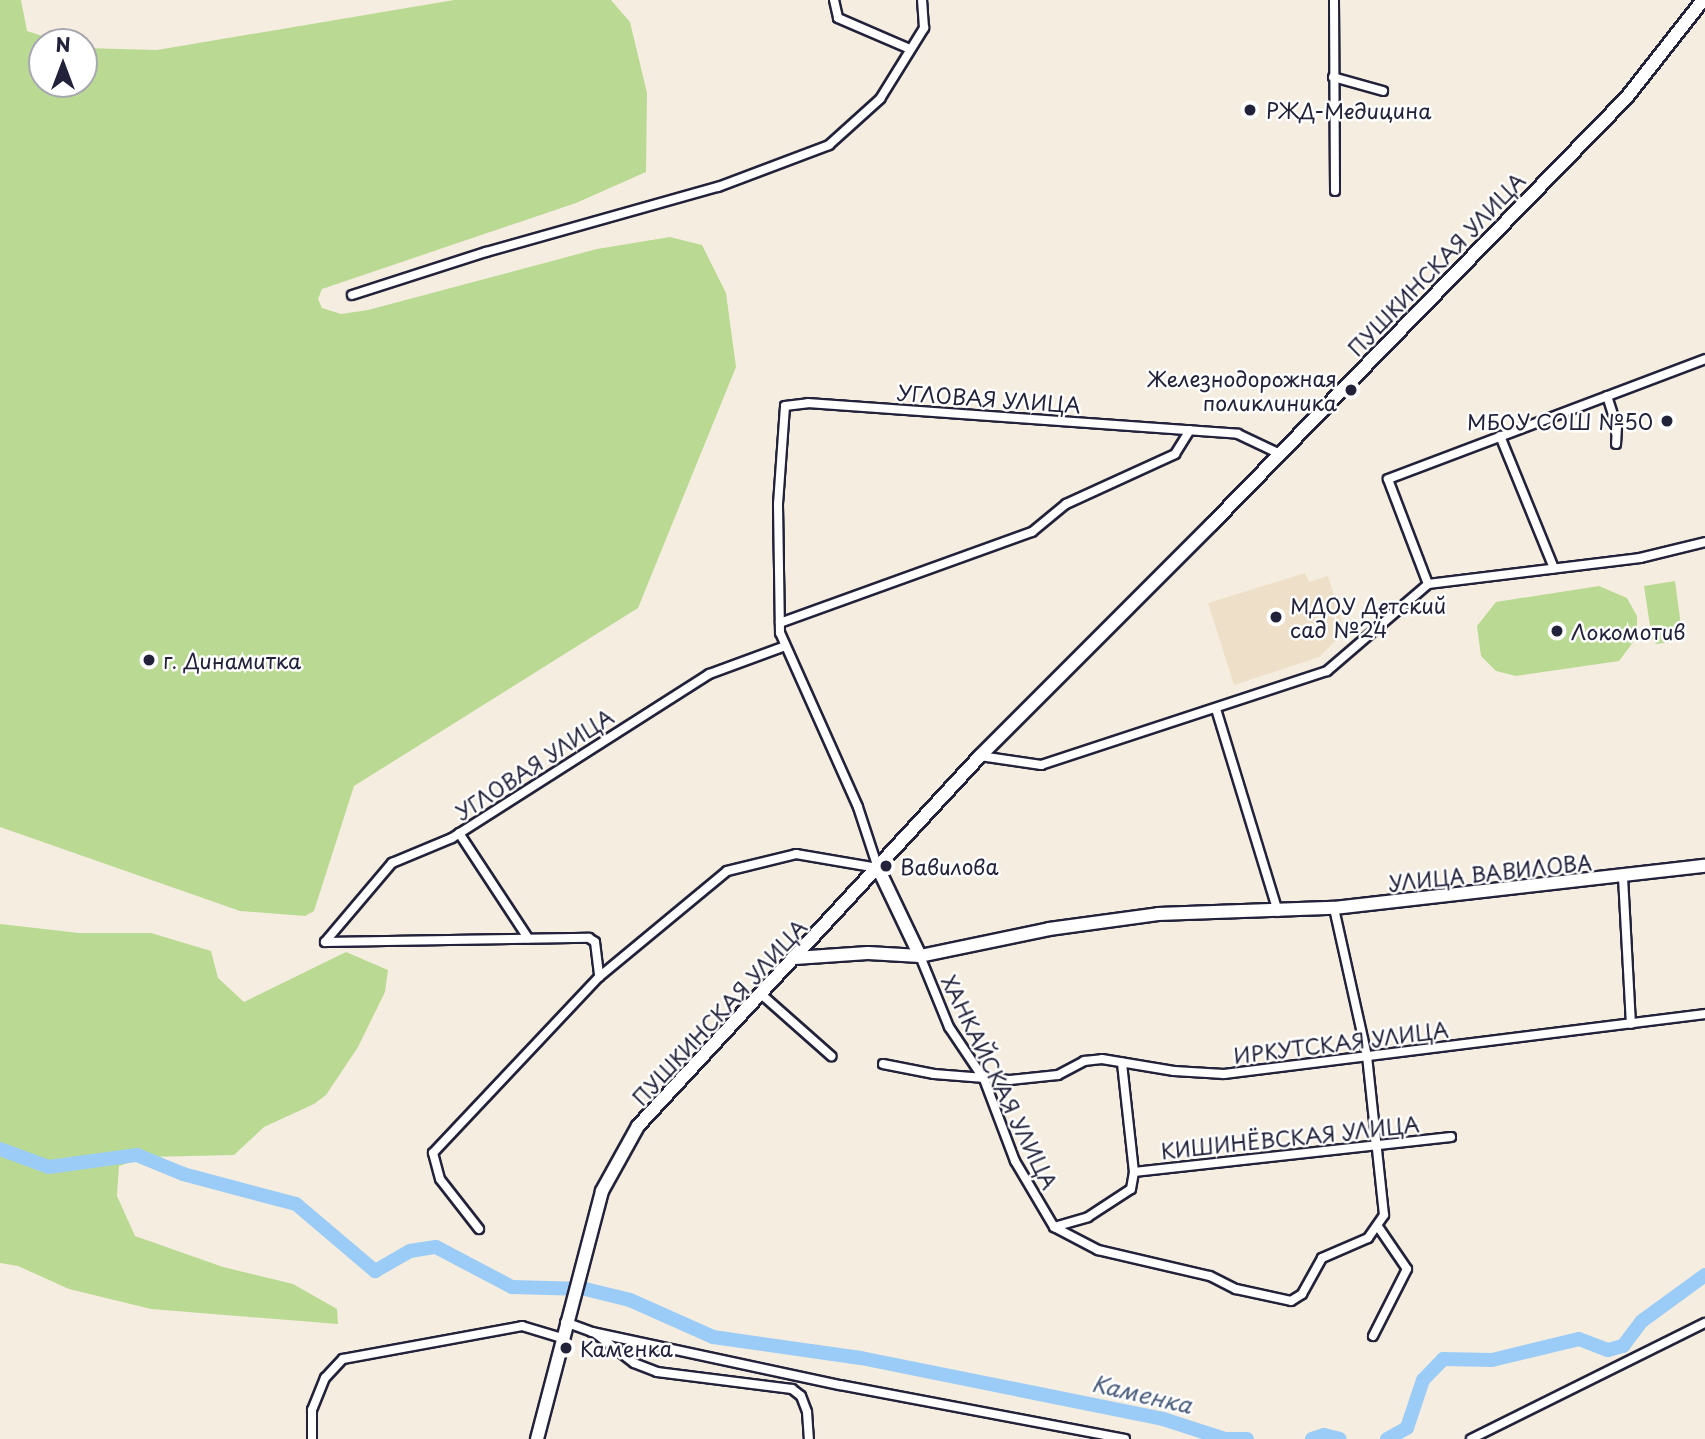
<!DOCTYPE html>
<html>
<head>
<meta charset="utf-8">
<style>
  body { margin:0 }
  #map { position:relative; width:1705px; height:1439px; overflow:hidden; background:#f5eddf; font-family:"Playpen Sans",sans-serif }
  div>[style] { position:absolute }
  [style*='--x'] { left:calc(var(--x)*1px); top:calc(var(--y)*1px); width:calc(var(--w)*1px); rotate:calc(var(--a)*1deg) }
  .built>* { inset:0; background:#eee0c8 }
  .green>* { inset:0; background:#bada93 }
  .river>* { height:14px; margin:-7px; padding:0 7px; transform-origin:7px; border-radius:7px; background:#9bccf7 }
  .roads { filter:drop-shadow(2px 0 #22223b) drop-shadow(-2px 0 #22223b) drop-shadow(0 2px #22223b) drop-shadow(0 -2px #22223b) }
  .street>* { height:8px; margin:-4px; padding:0 4px; transform-origin:4px; border-radius:4px; background:#fff }
  .secondary>* { height:12px; margin:-6px; padding:0 6px; transform-origin:6px; border-radius:6px; background:#fff }
  .dots>* { width:19px; height:19px; translate:-50% -50%; box-sizing:border-box; border:4px solid #fff; border-radius:50% }
  span { translate:-50% -50%; white-space:nowrap; text-align:center; line-height:1.15; -webkit-text-stroke:5px #fff; paint-order:stroke }
  .poi-label { font-size:21px; color:#22223b }
  .left { translate:0 -50%; text-align:left }
  .right { translate:-100% -50%; text-align:right }
  .street-label { font-size:21px; color:#22223b }
  .water-label { font-size:23px; color:#4c5e7d; font-style:italic }
  .north { position:absolute; left:28px; top:28px; width:70px; height:70px; box-sizing:border-box; background:#fff; border:2px solid #a7a7b1; border-radius:50%; rotate:0deg; font-size:19px; font-weight:700; line-height:28px; text-align:center; color:#22223b }
  .north::after { content:''; display:block; margin:auto; width:24px; height:32px; background:#22223b; clip-path:polygon(50% 0,100% 100%,50% 72%,0 100%) }
</style>
</head>
<body>
<div id="map">
  <div class="built">
    <div style="clip-path:polygon(1305px 573px,1309px 582px,1328px 576px,1345px 632px,1319px 657px,1234px 685px,1208px 603px)"></div>
  </div>
  <div class="green">
    <div style="clip-path:polygon(0 0,21px 0,27px 31px,61px 42px,42px 42px,42px 84px,84px 84px,84px 48px,157px 50px,454px 0,611px 0,630px 22px,647px 93px,646px 172px,576px 203px,322px 289px,318px 299px,322px 308px,341px 314px,368px 310px,597px 249px,670px 237px,702px 245px,726px 293px,736px 367px,638px 608px,354px 786px,314px 911px,305px 916px,240px 911px,0 827px)"></div>
    <div style="clip-path:polygon(1675px 581px,1683px 640px,1656px 644px,1652px 639px,1644px 586px)"></div>
    <div style="clip-path:polygon(1599px 586px,1627px 598px,1637px 616px,1637px 637px,1619px 661px,1516px 676px,1496px 671px,1481px 656px,1477px 626px,1496px 602px)"></div>
    <div style="clip-path:polygon(0 924px,79px 933px,151px 933px,211px 951px,218px 978px,244px 1002px,346px 952px,388px 970px,385px 992px,358px 1047px,326px 1095px,314px 1104px,264px 1127px,234px 1155px,146px 1157px,119px 1166px,117px 1196px,135px 1236px,223px 1267px,293px 1284px,337px 1309px,338px 1324px,151px 1309px,69px 1289px,18px 1266px,0 1263px)"></div>
  </div>
  <div class="river">
    <div style="--x:0;--y:1149;--w:52;--a:20.2"></div>
    <div style="--x:49;--y:1167;--w:89;--a:-7.8"></div>
    <div style="--x:137;--y:1155;--w:50;--a:22.4"></div>
    <div style="--x:183;--y:1174;--w:117;--a:14.9"></div>
    <div style="--x:296;--y:1204;--w:104;--a:40.3"></div>
    <div style="--x:375;--y:1271;--w:40;--a:-29.7"></div>
    <div style="--x:410;--y:1251;--w:26;--a:-9"></div>
    <div style="--x:436;--y:1247;--w:86;--a:27.8"></div>
    <div style="--x:512;--y:1287;--w:73;--a:1.6"></div>
    <div style="--x:585;--y:1289;--w:46;--a:13.7"></div>
    <div style="--x:630;--y:1300;--w:91;--a:24"></div>
    <div style="--x:713;--y:1337;--w:149;--a:8.1"></div>
    <div style="--x:861;--y:1358;--w:308;--a:11.4"></div>
    <div style="--x:1163;--y:1419;--w:65;--a:17.9"></div>
    <div style="--x:1225;--y:1439;--w:22;--a:0"></div>
    <div style="--x:1312;--y:1439;--w:13;--a:-18"></div>
    <div style="--x:1324;--y:1435;--w:16;--a:14"></div>
    <div style="--x:1387;--y:1439;--w:23;--a:-29"></div>
    <div style="--x:1407;--y:1428;--w:51;--a:-71.6"></div>
    <div style="--x:1423;--y:1380;--w:29;--a:-46"></div>
    <div style="--x:1443;--y:1359;--w:49;--a:1.2"></div>
    <div style="--x:1492;--y:1360;--w:89;--a:-13.6"></div>
    <div style="--x:1579;--y:1339;--w:31;--a:21"></div>
    <div style="--x:1608;--y:1350;--w:16;--a:-15"></div>
    <div style="--x:1623;--y:1346;--w:31;--a:-53"></div>
    <div style="--x:1642;--y:1321;--w:78;--a:-36.1"></div>
  </div>
  <div class="roads">
    <div class="street">
      <div style="--x:834;--y:0;--w:18;--a:77"></div>
      <div style="--x:838;--y:18;--w:78;--a:23.3"></div>
      <div style="--x:1334;--y:0;--w:191;--a:89.7"></div>
      <div style="--x:1333;--y:77;--w:52;--a:15.6"></div>
      <div style="--x:352;--y:295;--w:141;--a:-17.8"></div>
      <div style="--x:486;--y:252;--w:241;--a:-15.7"></div>
      <div style="--x:718;--y:187;--w:119;--a:-20.7"></div>
      <div style="--x:829;--y:145;--w:69;--a:-42"></div>
      <div style="--x:880;--y:99;--w:84;--a:-58.2"></div>
      <div style="--x:924;--y:28;--w:28;--a:-94"></div>
      <div style="--x:1607;--y:396;--w:32;--a:72"></div>
      <div style="--x:1617;--y:426;--w:18;--a:93"></div>
      <div style="--x:1500;--y:436;--w:143;--a:67.8"></div>
      <div style="--x:1428;--y:584;--w:112;--a:-110.9"></div>
      <div style="--x:1388;--y:479;--w:339;--a:-20.7"></div>
      <div style="--x:780;--y:623;--w:268;--a:-19.9"></div>
      <div style="--x:1032;--y:532;--w:44;--a:-39.5"></div>
      <div style="--x:1066;--y:504;--w:120;--a:-24.6"></div>
      <div style="--x:1175;--y:454;--w:28;--a:-58"></div>
      <div style="--x:1216;--y:709;--w:212;--a:73"></div>
      <div style="--x:980;--y:756;--w:62;--a:8.4"></div>
      <div style="--x:1041;--y:765;--w:301;--a:-18.2"></div>
      <div style="--x:1327;--y:671;--w:133;--a:-40.7"></div>
      <div style="--x:1428;--y:584;--w:214;--a:-7"></div>
      <div style="--x:1640;--y:558;--w:67;--a:-13.8"></div>
      <div style="--x:459;--y:833;--w:126;--a:56.7"></div>
      <div style="--x:1623;--y:877;--w:147;--a:86.9"></div>
      <div style="--x:325;--y:942;--w:104;--a:-49.7"></div>
      <div style="--x:392;--y:863;--w:65;--a:-22.6"></div>
      <div style="--x:452;--y:838;--w:305;--a:-32.5"></div>
      <div style="--x:709;--y:674;--w:81;--a:-20.2"></div>
      <div style="--x:325;--y:942;--w:264;--a:-0.9"></div>
      <div style="--x:589;--y:938;--w:7;--a:34"></div>
      <div style="--x:595;--y:942;--w:35;--a:83"></div>
      <div style="--x:920;--y:956;--w:77;--a:67.8"></div>
      <div style="--x:949;--y:1027;--w:63;--a:56.1"></div>
      <div style="--x:984;--y:1079;--w:88;--a:69.3"></div>
      <div style="--x:1015;--y:1161;--w:77;--a:59.4"></div>
      <div style="--x:1054;--y:1227;--w:50;--a:27.6"></div>
      <div style="--x:1098;--y:1250;--w:115;--a:13.1"></div>
      <div style="--x:1210;--y:1276;--w:29;--a:27"></div>
      <div style="--x:1236;--y:1289;--w:56;--a:12.3"></div>
      <div style="--x:1291;--y:1301;--w:13;--a:-32"></div>
      <div style="--x:1302;--y:1294;--w:41;--a:-60.9"></div>
      <div style="--x:1322;--y:1258;--w:50;--a:-23.5"></div>
      <div style="--x:1368;--y:1238;--w:28;--a:-55"></div>
      <div style="--x:1384;--y:1215;--w:160;--a:-96.1"></div>
      <div style="--x:1367;--y:1056;--w:152;--a:-102.6"></div>
      <div style="--x:761;--y:994;--w:94;--a:41.5"></div>
      <div style="--x:883;--y:1064;--w:52;--a:11.1"></div>
      <div style="--x:934;--y:1074;--w:76;--a:4.5"></div>
      <div style="--x:1010;--y:1080;--w:48;--a:-5.9"></div>
      <div style="--x:1058;--y:1075;--w:30;--a:-28"></div>
      <div style="--x:1084;--y:1061;--w:18;--a:-6"></div>
      <div style="--x:1102;--y:1059;--w:73;--a:9.5"></div>
      <div style="--x:1174;--y:1071;--w:50;--a:3.4"></div>
      <div style="--x:1224;--y:1074;--w:485;--a:-7.1"></div>
      <div style="--x:1134;--y:1172;--w:319;--a:-6.3"></div>
      <div style="--x:1054;--y:1227;--w:35;--a:-16"></div>
      <div style="--x:1088;--y:1217;--w:51;--a:-33.1"></div>
      <div style="--x:1131;--y:1189;--w:17;--a:-80"></div>
      <div style="--x:1134;--y:1172;--w:110;--a:-96.3"></div>
      <div style="--x:479;--y:1229;--w:63;--a:-128"></div>
      <div style="--x:440;--y:1179;--w:27;--a:-105"></div>
      <div style="--x:433;--y:1153;--w:242;--a:-46.7"></div>
      <div style="--x:599;--y:977;--w:166;--a:-39.6"></div>
      <div style="--x:727;--y:871;--w:71;--a:-13.8"></div>
      <div style="--x:796;--y:854;--w:83;--a:9.7"></div>
      <div style="--x:878;--y:868;--w:64;--a:-108.2"></div>
      <div style="--x:858;--y:807;--w:191;--a:-114.1"></div>
      <div style="--x:780;--y:633;--w:129;--a:-90.9"></div>
      <div style="--x:778;--y:504;--w:98;--a:-85.9"></div>
      <div style="--x:785;--y:406;--w:23;--a:-7"></div>
      <div style="--x:808;--y:403;--w:431;--a:4.1"></div>
      <div style="--x:1238;--y:434;--w:47;--a:25.5"></div>
      <div style="--x:565;--y:1322;--w:29;--a:20"></div>
      <div style="--x:592;--y:1332;--w:254;--a:12.1"></div>
      <div style="--x:840;--y:1385;--w:290;--a:10.7"></div>
      <div style="--x:595;--y:1333;--w:49;--a:37.6"></div>
      <div style="--x:634;--y:1363;--w:25;--a:21"></div>
      <div style="--x:657;--y:1372;--w:136;--a:7.2"></div>
      <div style="--x:792;--y:1389;--w:11;--a:38"></div>
      <div style="--x:801;--y:1396;--w:17;--a:69"></div>
      <div style="--x:807;--y:1412;--w:27;--a:86"></div>
      <div style="--x:1373;--y:1336;--w:75;--a:-63.1"></div>
      <div style="--x:1407;--y:1269;--w:50;--a:-124.3"></div>
      <div style="--x:312;--y:1439;--w:29;--a:-90"></div>
      <div style="--x:312;--y:1410;--w:35;--a:-68"></div>
      <div style="--x:325;--y:1378;--w:26;--a:-47"></div>
      <div style="--x:343;--y:1359;--w:182;--a:-10.4"></div>
      <div style="--x:522;--y:1326;--w:42;--a:16.7"></div>
      <div style="--x:1471;--y:1439;--w:261;--a:-26.4"></div>
    </div>
    <div class="secondary">
      <div style="--x:878;--y:868;--w:98;--a:64.5"></div>
      <div style="--x:795;--y:958;--w:73;--a:-3.9"></div>
      <div style="--x:868;--y:953;--w:52;--a:3.3"></div>
      <div style="--x:920;--y:956;--w:132;--a:-11.8"></div>
      <div style="--x:1049;--y:929;--w:110;--a:-7.8"></div>
      <div style="--x:1158;--y:914;--w:176;--a:-2"></div>
      <div style="--x:1334;--y:908;--w:373;--a:-6.5"></div>
      <div style="--x:537;--y:1439;--w:256;--a:-75.3"></div>
      <div style="--x:602;--y:1191;--w:74;--a:-61"></div>
      <div style="--x:638;--y:1126;--w:504;--a:-47.25"></div>
      <div style="--x:980;--y:756;--w:327;--a:-45"></div>
      <div style="--x:1211;--y:525;--w:597;--a:-45.81"></div>
      <div style="--x:1627;--y:97;--w:123;--a:-51.9"></div>
    </div>
  </div>
  <div class="dots">
    <div style="left:1250px;top:110px;background:#22223b"></div>
    <div style="left:1351px;top:390px;background:#22223b"></div>
    <div style="left:1667px;top:421px;background:#22223b"></div>
    <div style="left:1276px;top:617px;background:#22223b"></div>
    <div style="left:1557px;top:631px;background:#22223b"></div>
    <div style="left:149px;top:660px;background:#22223b"></div>
    <div style="left:886px;top:866px;background:#22223b"></div>
    <div style="left:566px;top:1348px;background:#22223b"></div>
  </div>
  <div class="poi-label">
    <span class="left" style="left:1266px;top:110px">РЖД-Медицина</span>
    <span class="right" style="left:1337px;top:390px">Железнодорожная<br>поликлиника</span>
    <span class="right" style="left:1653px;top:421px">МБОУ СОШ №50</span>
    <span class="left" style="left:1290px;top:617px">МДОУ Детский<br>сад №24</span>
    <span class="left" style="left:1571px;top:631px">Локомотив</span>
    <span class="left" style="left:163px;top:660px">г. Динамитка</span>
    <span class="left" style="left:900px;top:866px">Вавилова</span>
    <span class="left" style="left:580px;top:1348px">Каменка</span>
  </div>
  <div class="street-label">
    <span style="left:1436px;top:264px;rotate:-46deg">ПУШКИНСКАЯ УЛИЦА</span>
    <span style="left:989px;top:398px;rotate:4deg">УГЛОВАЯ УЛИЦА</span>
    <span style="left:534px;top:764px;rotate:-33deg">УГЛОВАЯ УЛИЦА</span>
    <span style="left:1490px;top:872px;rotate:-6deg">УЛИЦА ВАВИЛОВА</span>
    <span style="left:719px;top:1012px;rotate:-47deg">ПУШКИНСКАЯ УЛИЦА</span>
    <span style="left:1341px;top:1042px;rotate:-7deg">ИРКУТСКАЯ УЛИЦА</span>
    <span style="left:1000px;top:1082px;rotate:64deg">ХАНКАЙСКАЯ УЛИЦА</span>
    <span style="left:1290px;top:1137px;rotate:-6deg">КИШИНЁВСКАЯ УЛИЦА</span>
  </div>
  <div class="water-label">
    <span style="left:1142px;top:1394px;rotate:13deg">Каменка</span>
  </div>
  <div class="north">N</div>
</div>
</body>
</html>
